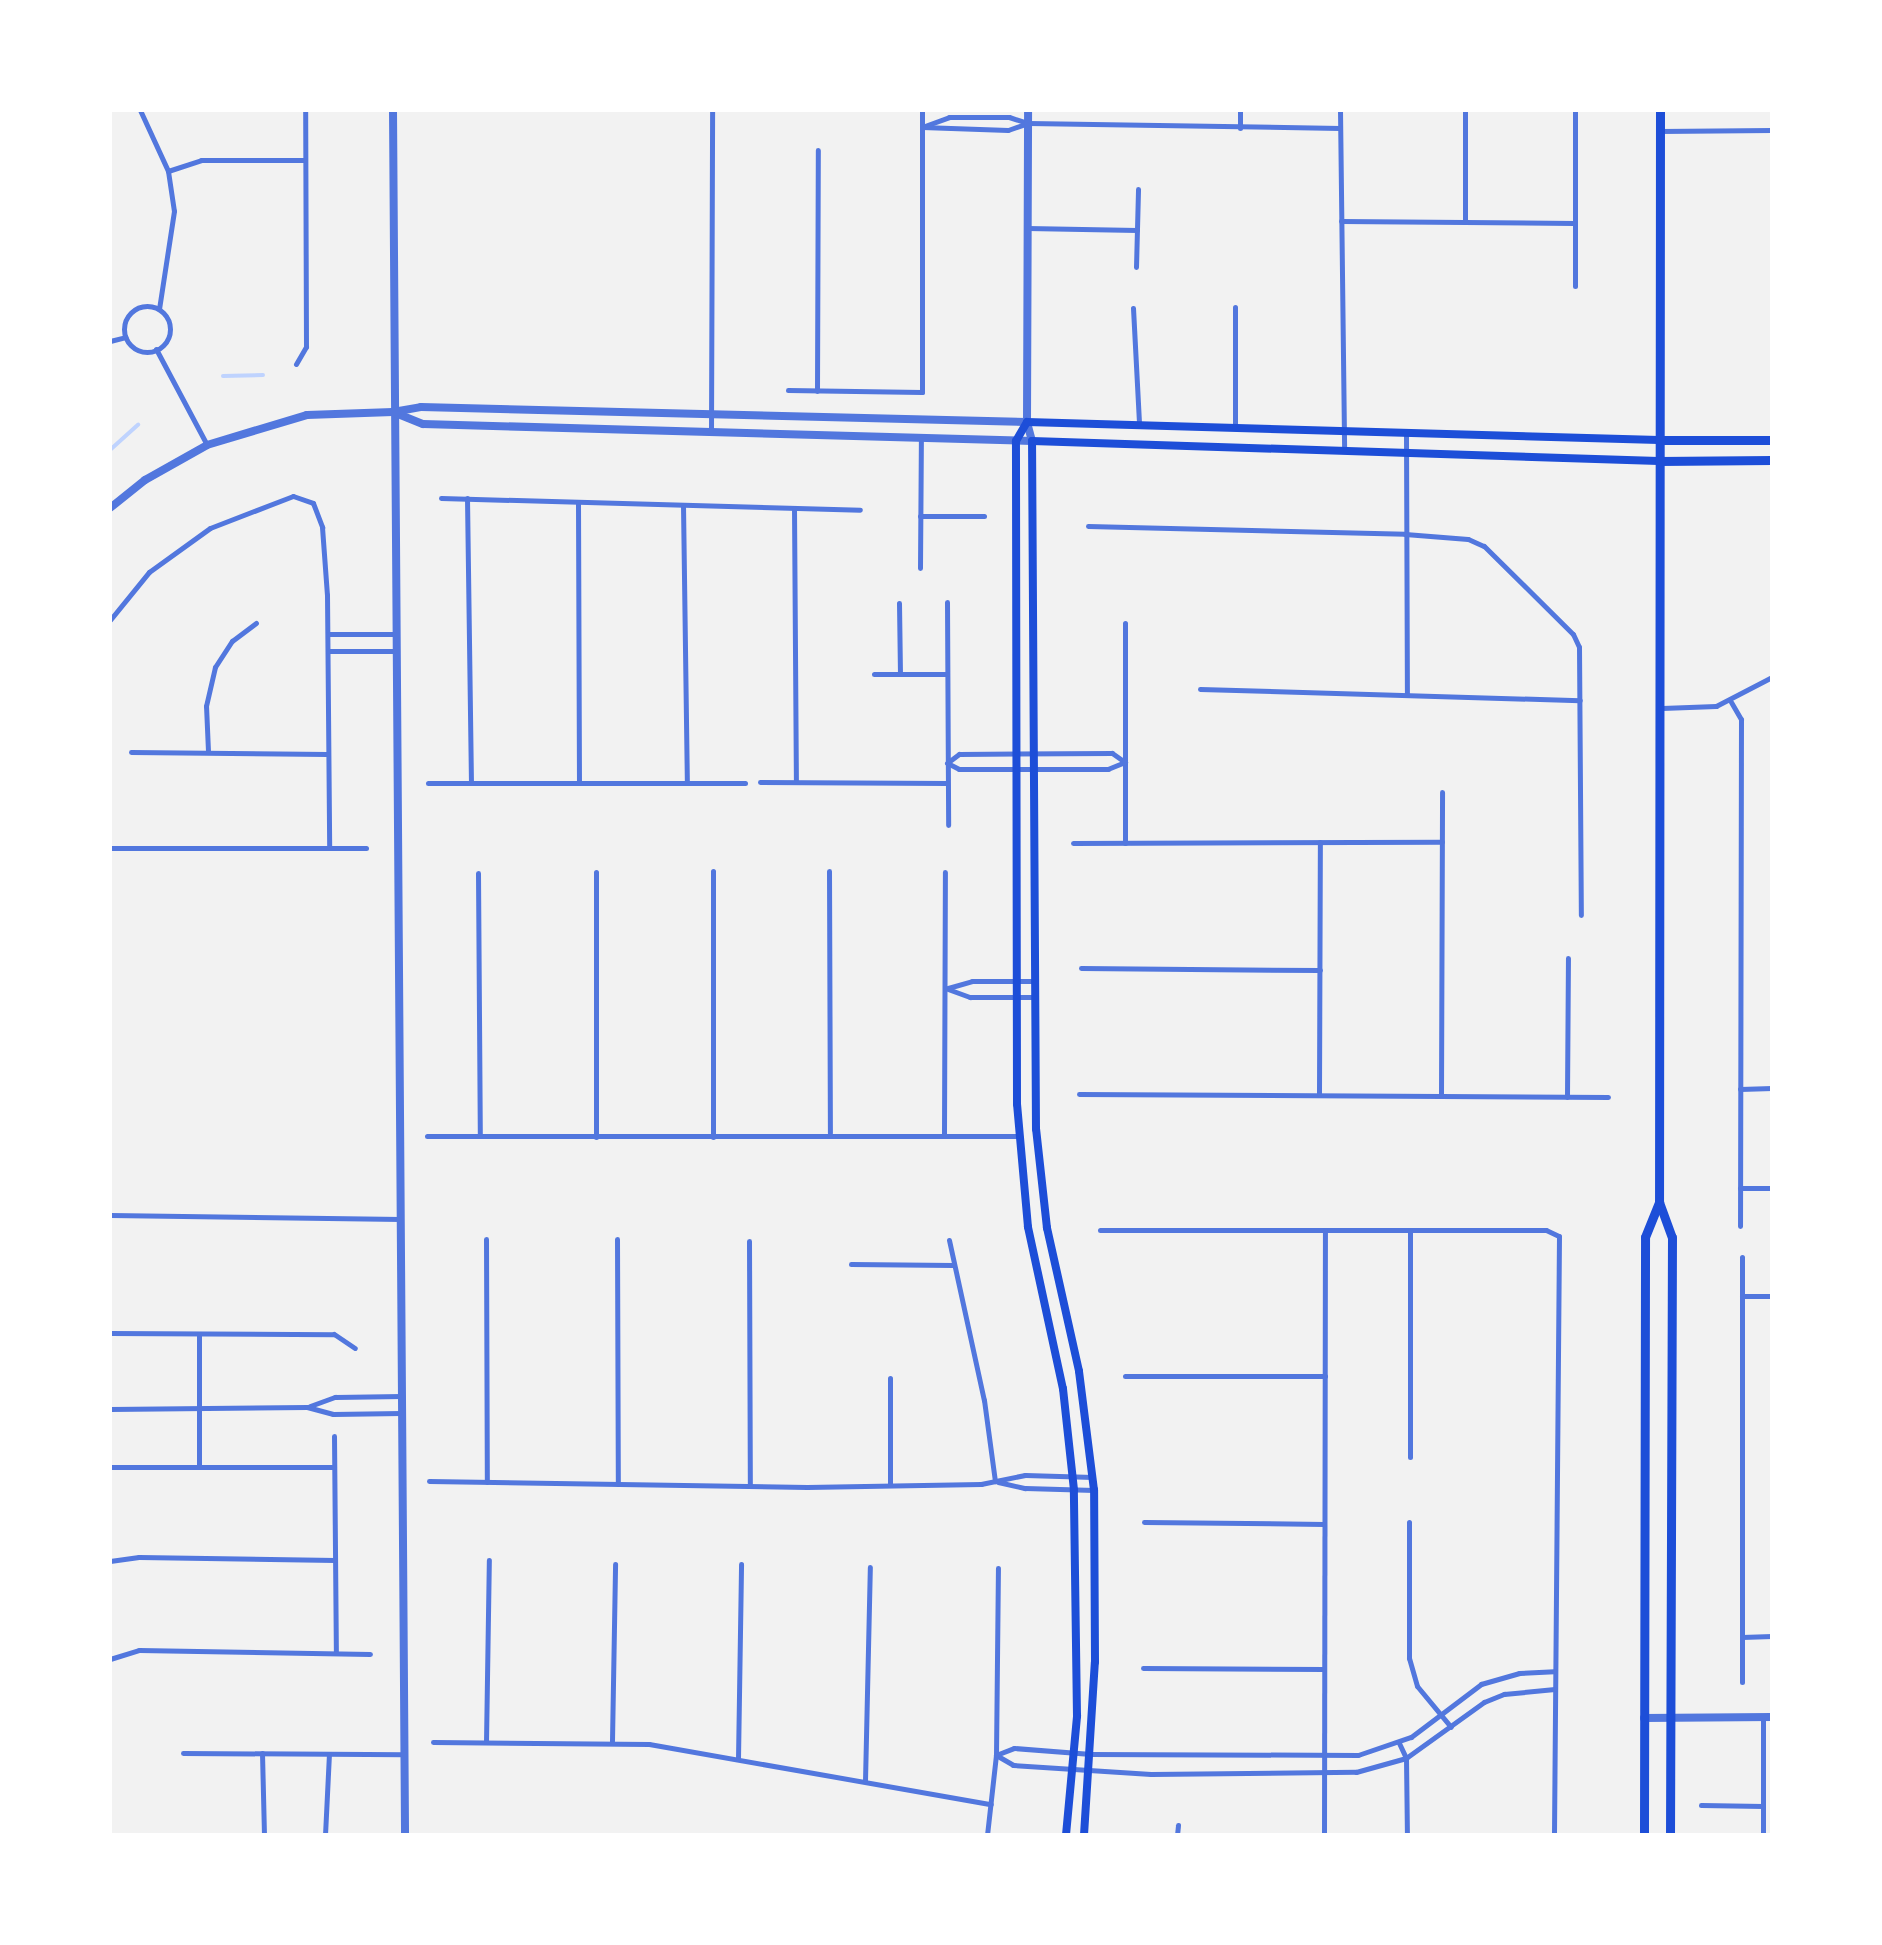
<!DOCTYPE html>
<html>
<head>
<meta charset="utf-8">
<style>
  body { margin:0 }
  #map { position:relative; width:1882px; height:1945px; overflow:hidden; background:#f2f2f2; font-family:"PT Sans Narrow",sans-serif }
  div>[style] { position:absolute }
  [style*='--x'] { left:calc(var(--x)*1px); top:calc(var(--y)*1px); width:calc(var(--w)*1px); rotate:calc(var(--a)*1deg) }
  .stream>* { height:4px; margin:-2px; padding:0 2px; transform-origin:2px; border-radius:2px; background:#bfd3fe }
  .minor>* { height:5px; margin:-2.5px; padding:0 2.5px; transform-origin:2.5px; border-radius:2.5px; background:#5277de }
  .minor>.ring { margin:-2.5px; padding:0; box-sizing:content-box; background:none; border:5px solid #5277de; border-radius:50% }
  .tertiary>* { height:8px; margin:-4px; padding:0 4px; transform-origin:4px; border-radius:4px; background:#5277de }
  .secondary>* { height:8px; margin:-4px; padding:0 4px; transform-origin:4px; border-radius:4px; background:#1d4ed8 }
  .primary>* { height:9px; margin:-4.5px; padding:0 4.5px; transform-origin:4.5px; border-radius:4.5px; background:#1d4ed8 }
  span { translate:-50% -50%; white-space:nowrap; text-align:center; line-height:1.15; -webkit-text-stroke:10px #fff; paint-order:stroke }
  .frame { position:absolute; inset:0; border:112px solid #fff; pointer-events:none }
</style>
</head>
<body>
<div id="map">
  <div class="stream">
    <div style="--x:223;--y:376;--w:40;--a:-1.4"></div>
    <div style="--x:110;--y:450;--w:38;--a:-42"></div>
  </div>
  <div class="minor">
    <div style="--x:140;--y:110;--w:67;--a:65.3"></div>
    <div style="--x:168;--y:171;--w:40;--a:81.5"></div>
    <div style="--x:174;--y:211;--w:99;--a:98.7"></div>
    <div style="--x:1240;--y:110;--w:18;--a:90"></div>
    <div style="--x:1340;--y:110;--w:341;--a:89.3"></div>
    <div style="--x:1465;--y:110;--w:112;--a:90"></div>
    <div style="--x:922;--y:127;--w:29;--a:-20"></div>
    <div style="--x:949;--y:117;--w:60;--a:0"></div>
    <div style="--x:1009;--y:117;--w:20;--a:18"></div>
    <div style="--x:1028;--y:123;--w:312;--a:0.9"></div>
    <div style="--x:922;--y:127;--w:86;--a:2"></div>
    <div style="--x:1008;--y:130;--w:18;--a:-19"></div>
    <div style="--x:1660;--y:131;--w:112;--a:-0.5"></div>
    <div style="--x:168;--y:171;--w:35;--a:-18"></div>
    <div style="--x:201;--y:160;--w:104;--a:0"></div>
    <div style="--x:1341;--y:221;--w:233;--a:0.5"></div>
    <div style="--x:1027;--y:228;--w:110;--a:1"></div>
    <div style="--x:1136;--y:267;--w:78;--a:-88.5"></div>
    <div style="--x:1575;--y:286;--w:176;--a:-90"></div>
    <div class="ring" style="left:124px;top:306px;width:41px;height:41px"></div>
    <div style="--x:1133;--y:308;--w:116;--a:87"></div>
    <div style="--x:110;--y:341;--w:16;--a:-14"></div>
    <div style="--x:156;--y:349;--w:109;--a:62"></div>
    <div style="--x:296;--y:364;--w:20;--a:-60"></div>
    <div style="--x:306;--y:347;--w:237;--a:-90.2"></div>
    <div style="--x:788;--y:390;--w:134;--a:0.9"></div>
    <div style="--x:922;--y:392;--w:282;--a:-90"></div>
    <div style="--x:817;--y:391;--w:241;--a:-89.8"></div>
    <div style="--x:1235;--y:428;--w:121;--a:-90"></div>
    <div style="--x:711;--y:432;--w:322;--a:-89.8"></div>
    <div style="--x:1406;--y:433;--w:262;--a:89.8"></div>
    <div style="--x:441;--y:498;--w:419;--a:1.6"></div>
    <div style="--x:467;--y:498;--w:285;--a:89.2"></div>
    <div style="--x:578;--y:502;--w:281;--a:89.8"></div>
    <div style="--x:683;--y:505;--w:277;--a:89.2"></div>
    <div style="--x:794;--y:508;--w:274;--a:89.6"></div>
    <div style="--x:920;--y:516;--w:64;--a:0"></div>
    <div style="--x:1088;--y:526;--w:317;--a:1.4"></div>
    <div style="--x:1405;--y:534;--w:63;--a:4.5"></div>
    <div style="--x:1468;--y:539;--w:17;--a:24"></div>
    <div style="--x:1484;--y:546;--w:125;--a:44.7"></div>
    <div style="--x:1573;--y:634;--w:14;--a:65"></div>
    <div style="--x:1579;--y:647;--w:268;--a:89.6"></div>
    <div style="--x:920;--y:568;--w:130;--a:-89.6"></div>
    <div style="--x:947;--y:602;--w:223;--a:89.7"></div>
    <div style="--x:899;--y:603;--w:71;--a:89.2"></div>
    <div style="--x:110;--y:620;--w:62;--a:-50.9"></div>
    <div style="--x:149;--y:572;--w:75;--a:-35.8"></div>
    <div style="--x:210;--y:528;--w:89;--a:-21.1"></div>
    <div style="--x:293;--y:496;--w:21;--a:19"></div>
    <div style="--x:313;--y:503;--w:26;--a:69"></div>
    <div style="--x:322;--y:527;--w:68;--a:85.8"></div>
    <div style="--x:327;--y:595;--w:252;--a:89.5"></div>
    <div style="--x:1125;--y:623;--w:220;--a:90"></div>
    <div style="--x:329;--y:634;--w:67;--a:0"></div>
    <div style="--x:328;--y:651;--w:67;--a:0"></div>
    <div style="--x:874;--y:674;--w:72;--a:0"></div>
    <div style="--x:1200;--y:689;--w:380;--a:1.7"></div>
    <div style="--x:1731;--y:702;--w:20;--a:60"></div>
    <div style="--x:1741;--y:719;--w:507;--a:90.11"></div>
    <div style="--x:1662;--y:708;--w:54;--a:-2.1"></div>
    <div style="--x:1716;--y:706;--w:63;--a:-27.4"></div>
    <div style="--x:208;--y:751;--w:45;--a:-92.5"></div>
    <div style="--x:206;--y:706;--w:40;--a:-77"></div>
    <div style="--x:215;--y:667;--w:31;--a:-57"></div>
    <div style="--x:232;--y:641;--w:30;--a:-37"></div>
    <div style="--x:131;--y:752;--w:196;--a:0.6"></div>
    <div style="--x:1112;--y:753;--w:16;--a:35"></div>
    <div style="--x:1125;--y:762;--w:18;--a:158"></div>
    <div style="--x:1108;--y:769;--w:149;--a:180"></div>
    <div style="--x:959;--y:769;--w:13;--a:-153"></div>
    <div style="--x:947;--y:763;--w:15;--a:-37"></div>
    <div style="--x:959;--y:754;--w:153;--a:-0.4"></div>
    <div style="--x:760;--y:782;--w:187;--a:0.3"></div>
    <div style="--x:428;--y:783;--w:317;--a:0"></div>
    <div style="--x:1073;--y:843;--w:369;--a:-0.2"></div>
    <div style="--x:110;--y:848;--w:256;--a:0"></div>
    <div style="--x:713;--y:871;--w:266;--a:90"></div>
    <div style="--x:829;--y:871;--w:262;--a:89.8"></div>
    <div style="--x:596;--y:872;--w:265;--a:90"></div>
    <div style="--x:478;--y:873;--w:262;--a:89.6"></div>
    <div style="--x:1081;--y:968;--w:239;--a:0.5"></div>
    <div style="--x:945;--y:988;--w:27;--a:20"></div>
    <div style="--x:970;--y:997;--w:64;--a:0"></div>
    <div style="--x:948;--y:988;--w:25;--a:-16"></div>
    <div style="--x:972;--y:981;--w:62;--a:0"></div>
    <div style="--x:1740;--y:1089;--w:32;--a:-2"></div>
    <div style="--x:1079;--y:1094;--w:529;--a:0.32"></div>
    <div style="--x:1319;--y:1094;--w:252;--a:-89.8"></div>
    <div style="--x:1441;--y:1096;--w:304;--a:-89.8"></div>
    <div style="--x:1567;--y:1097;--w:139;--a:-89.6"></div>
    <div style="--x:944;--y:1134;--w:262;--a:-89.8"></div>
    <div style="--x:427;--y:1136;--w:592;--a:0"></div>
    <div style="--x:1740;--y:1188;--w:32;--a:0"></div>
    <div style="--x:110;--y:1215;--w:291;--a:0.8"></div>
    <div style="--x:1100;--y:1230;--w:446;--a:0"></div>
    <div style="--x:1546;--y:1230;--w:14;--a:25"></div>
    <div style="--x:1559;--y:1236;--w:599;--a:90.48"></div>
    <div style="--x:1410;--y:1231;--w:226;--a:90"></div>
    <div style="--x:486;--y:1239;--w:243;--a:89.8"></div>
    <div style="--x:617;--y:1239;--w:245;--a:89.8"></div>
    <div style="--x:949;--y:1240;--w:164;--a:77.7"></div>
    <div style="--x:984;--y:1400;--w:82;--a:82.3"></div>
    <div style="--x:749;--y:1241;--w:245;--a:89.8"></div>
    <div style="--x:851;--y:1264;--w:102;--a:0.6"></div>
    <div style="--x:1742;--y:1296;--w:30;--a:0"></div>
    <div style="--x:110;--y:1333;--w:224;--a:0.3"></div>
    <div style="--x:334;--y:1334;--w:25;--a:34"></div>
    <div style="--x:1125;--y:1376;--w:200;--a:0"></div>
    <div style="--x:310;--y:1406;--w:27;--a:-20"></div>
    <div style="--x:335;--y:1397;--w:67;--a:-0.9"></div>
    <div style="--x:110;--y:1409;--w:197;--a:-0.6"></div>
    <div style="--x:307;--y:1407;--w:27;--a:15"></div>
    <div style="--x:333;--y:1414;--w:68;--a:-0.8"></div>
    <div style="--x:334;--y:1436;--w:217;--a:89.5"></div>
    <div style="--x:199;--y:1465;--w:131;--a:-90"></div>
    <div style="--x:110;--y:1467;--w:224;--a:0"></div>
    <div style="--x:429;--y:1481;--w:378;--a:0.9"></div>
    <div style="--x:807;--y:1487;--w:174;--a:-1"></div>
    <div style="--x:981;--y:1484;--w:45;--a:-11.6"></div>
    <div style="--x:1025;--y:1475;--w:68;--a:1.7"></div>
    <div style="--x:998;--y:1482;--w:28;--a:13"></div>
    <div style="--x:1025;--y:1488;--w:69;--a:1.7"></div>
    <div style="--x:890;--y:1484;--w:106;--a:-90"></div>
    <div style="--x:1144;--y:1522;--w:180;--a:0.6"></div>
    <div style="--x:1409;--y:1522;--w:136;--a:90"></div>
    <div style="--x:1409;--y:1658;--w:29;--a:74"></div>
    <div style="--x:1417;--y:1686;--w:53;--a:50.3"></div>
    <div style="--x:110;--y:1561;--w:29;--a:-8"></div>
    <div style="--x:139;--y:1557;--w:196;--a:0.9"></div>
    <div style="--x:1742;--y:1637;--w:30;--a:-2"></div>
    <div style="--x:110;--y:1659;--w:30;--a:-17"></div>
    <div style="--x:139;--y:1650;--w:231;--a:1"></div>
    <div style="--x:1143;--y:1668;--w:181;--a:0.3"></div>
    <div style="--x:1742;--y:1682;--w:425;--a:-90"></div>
    <div style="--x:1763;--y:1718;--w:117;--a:90"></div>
    <div style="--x:612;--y:1741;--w:177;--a:-89"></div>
    <div style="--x:433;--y:1742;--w:216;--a:0.5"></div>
    <div style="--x:649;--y:1744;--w:347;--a:10"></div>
    <div style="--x:486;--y:1742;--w:182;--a:-89.1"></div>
    <div style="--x:1399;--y:1743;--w:17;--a:65"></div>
    <div style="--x:1406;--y:1758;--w:77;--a:89.3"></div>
    <div style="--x:183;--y:1753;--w:221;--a:0.3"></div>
    <div style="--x:262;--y:1753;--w:82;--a:88.6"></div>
    <div style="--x:996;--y:1755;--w:20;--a:30"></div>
    <div style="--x:1013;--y:1765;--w:138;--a:3.7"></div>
    <div style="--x:1151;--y:1774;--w:205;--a:-0.6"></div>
    <div style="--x:1356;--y:1772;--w:52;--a:-15.6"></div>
    <div style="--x:1406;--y:1758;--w:96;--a:-35.7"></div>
    <div style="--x:1484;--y:1702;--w:22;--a:-22"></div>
    <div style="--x:1504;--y:1694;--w:51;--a:-5.6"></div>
    <div style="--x:996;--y:1755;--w:19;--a:-21"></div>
    <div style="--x:1014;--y:1748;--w:77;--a:4.5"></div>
    <div style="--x:1091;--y:1754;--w:267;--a:0.2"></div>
    <div style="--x:1358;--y:1755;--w:56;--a:-18.8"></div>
    <div style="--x:1411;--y:1737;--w:88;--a:-37.1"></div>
    <div style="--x:1481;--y:1684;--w:40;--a:-16"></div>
    <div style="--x:1519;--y:1673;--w:35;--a:-3"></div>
    <div style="--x:738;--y:1759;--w:195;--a:-89.1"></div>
    <div style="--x:865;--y:1781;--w:214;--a:-88.7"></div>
    <div style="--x:1701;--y:1805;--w:62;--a:0.9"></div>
    <div style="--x:325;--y:1835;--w:81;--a:-87.2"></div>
    <div style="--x:987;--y:1835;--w:81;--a:-83.6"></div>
    <div style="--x:996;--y:1755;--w:187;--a:-89.4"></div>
    <div style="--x:1177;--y:1835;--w:10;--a:-84"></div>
    <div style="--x:1324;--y:1835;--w:605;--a:-89.91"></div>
  </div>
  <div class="tertiary">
    <div style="--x:393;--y:110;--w:1725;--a:89.6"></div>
    <div style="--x:393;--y:412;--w:32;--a:22"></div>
    <div style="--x:423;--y:424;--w:609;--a:1.6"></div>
    <div style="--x:1032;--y:441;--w:20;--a:-105"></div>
    <div style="--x:1027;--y:422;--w:312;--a:-89.8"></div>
    <div style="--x:110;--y:508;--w:45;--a:-38.7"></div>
    <div style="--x:145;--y:480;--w:71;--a:-29.4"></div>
    <div style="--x:207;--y:445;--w:104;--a:-16.7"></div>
    <div style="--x:307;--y:415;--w:86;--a:-2"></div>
    <div style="--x:393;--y:412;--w:28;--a:-10"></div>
    <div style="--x:421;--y:407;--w:606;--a:1.42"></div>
    <div style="--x:1644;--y:1718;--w:128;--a:-0.4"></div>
  </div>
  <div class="secondary">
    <div style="--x:1066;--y:1835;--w:120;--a:-84.7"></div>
    <div style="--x:1077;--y:1716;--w:226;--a:-90.8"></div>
    <div style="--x:1074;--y:1490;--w:102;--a:-96.2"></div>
    <div style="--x:1063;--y:1389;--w:166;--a:-102.2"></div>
    <div style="--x:1028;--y:1227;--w:123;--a:-95.1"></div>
    <div style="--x:1017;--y:1104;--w:663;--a:-90.09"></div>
    <div style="--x:1016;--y:441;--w:22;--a:-60"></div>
    <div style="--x:1027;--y:422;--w:632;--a:1.63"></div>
    <div style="--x:1084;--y:1835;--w:173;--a:-86.4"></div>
    <div style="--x:1095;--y:1662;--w:172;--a:-90.3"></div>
    <div style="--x:1094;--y:1490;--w:120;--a:-97.2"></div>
    <div style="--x:1079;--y:1371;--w:147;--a:-102.6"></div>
    <div style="--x:1047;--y:1228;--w:100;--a:-96.3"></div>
    <div style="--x:1036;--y:1129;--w:688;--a:-90.33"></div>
    <div style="--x:1032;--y:441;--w:627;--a:1.83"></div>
  </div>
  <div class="primary">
    <div style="--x:1660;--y:110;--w:1092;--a:90.05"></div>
    <div style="--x:1659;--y:1202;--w:37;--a:70"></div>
    <div style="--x:1672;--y:1237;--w:598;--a:90.19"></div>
    <div style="--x:1659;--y:440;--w:113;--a:0"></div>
    <div style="--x:1659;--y:461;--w:113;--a:-0.5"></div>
    <div style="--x:1644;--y:1835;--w:598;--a:-89.9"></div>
    <div style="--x:1645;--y:1237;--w:38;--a:-68"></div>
  </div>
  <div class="frame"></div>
</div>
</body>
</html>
